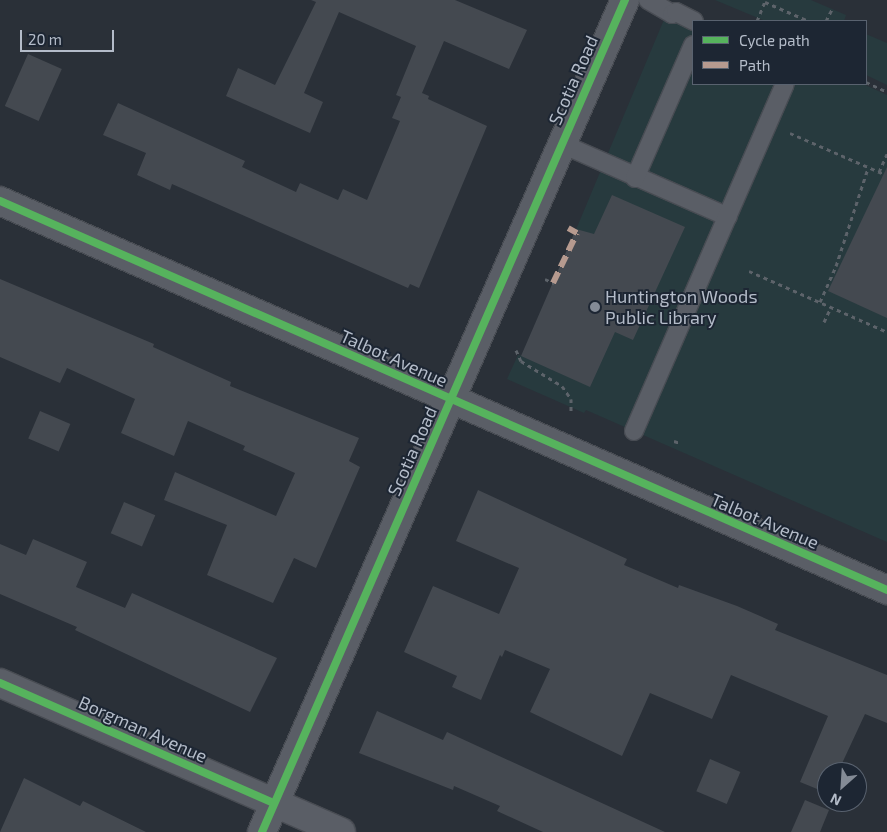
<!DOCTYPE html>
<html>
<head>
<meta charset="utf-8">
<style>
  body { margin:0 }
  #map { position:relative; width:887px; height:832px; overflow:hidden; background:#2a3038; font-family:"Exo 2",sans-serif }
  div>[style] { position:absolute }
  [style*='--x'] { left:calc(var(--x)*1px); top:calc(var(--y)*1px); width:calc(var(--w)*1px); rotate:calc(var(--a)*1deg) }
  .green>* { inset:0; background:#273a3e }
  .building>* { inset:0; background:#444950; transform-origin:0 0 }
  .path>* { height:3px; margin-top:-1.5px; transform-origin:0; background:repeating-linear-gradient(90deg,#5d636a 0 4px,transparent 0 8px) }
  .roads { filter:drop-shadow(1px 0 #484c53) drop-shadow(-1px 0 #484c53) drop-shadow(0 1px #484c53) drop-shadow(0 -1px #484c53) }
  .service>* { height:18px; margin:-9px; padding:0 9px; transform-origin:9px; border-radius:9px; background:#5a5e66 }
  .minor>* { height:28px; margin:-14px; padding:0 14px; transform-origin:14px; border-radius:14px; background:#5a5e66 }
  .tertiary>* { height:28px; margin:-14px; padding:0 14px; transform-origin:14px; border-radius:14px; background:#5a5e66 }
  .quiet>* { height:6px; margin-top:-3px; transform-origin:0; background:repeating-linear-gradient(90deg,#b69a8f 0 12px,transparent 0 18px) }
  .cycleway>* { height:8px; margin:-4px; padding:0 4px; transform-origin:4px; border-radius:4px; background:#56b35d }
  .dots>* { width:14px; height:14px; translate:-50% -50%; box-sizing:border-box; border:2px solid #1d2633; border-radius:50% }
  span { translate:-50% -50%; white-space:nowrap; text-align:center; line-height:1.15; -webkit-text-stroke:4px #1d2633; paint-order:stroke }
  .street-label { font-size:18px; color:#b4bcc9 }
  .poi-label { font-size:18px; color:#b4bcc9 }
  .left { translate:0 -50%; text-align:left }
  .legend { position:absolute; left:692px; top:20px; width:175px; height:65px; box-sizing:border-box; background:#1d2633; border:1px solid #59626f; margin:0; padding:6px 9px; list-style:none; font-size:15px; color:#b4bcc9 }
  .legend li { display:flex; align-items:center; gap:10px; height:25px }
  .legend b { width:25px; border:1px solid #59626f }
  .north { position:absolute; left:817px; top:762px; width:50px; height:50px; box-sizing:border-box; background:#1d2633; border:1px solid #59626f; border-radius:50%; rotate:206deg; font-size:14px; font-weight:700; line-height:20px; text-align:center; color:#b4bcc9 }
  .north::after { content:''; display:block; margin:auto; width:18px; height:22px; background:#848b96; clip-path:polygon(50% 0,100% 100%,50% 72%,0 100%) }
  .scale { position:absolute; left:20px; top:30px; width:94px; height:22px; box-sizing:border-box; border:2px solid #b4bcc9; border-top:0; padding-left:6px; font-size:15px; line-height:18px; white-space:nowrap; color:#b4bcc9; -webkit-text-stroke:4px #1d2633; paint-order:stroke }
</style>
</head>
<body>
<div id="map">
  <div class="green">
    <div style="clip-path:polygon(715px 0,811px 0,846px 15px,844px 21px,765px 21px)"></div>
    <div style="clip-path:polygon(668px 10px,693px 21px,693px 84px,863px 84px,887px 95px,887px 542px,586px 410px,584px 413px,507px 379px,518px 355px,523px 356px)"></div>
    <div style="clip-path:polygon(866px 34px,887px 43px,887px 85px,866px 75px)"></div>
  </div>
  <div class="building">
    <div style="clip-path:polygon(311px 0,455px 0,527px 30px,509px 69px,444px 41px,422px 93px,429px 96px,428px 99px,487px 126px,419px 288px,410px 284px,408px 288px,172px 184px,170px 190px,137px 175px,146px 153px,103px 135px,118px 103px,245px 161px,242px 167px,296px 192px,300px 183px,338px 200px,343px 189px,367px 200px,400px 121px,392px 118px,401px 97px,396px 95px,416px 46px,339px 12px,304px 93px,323px 102px,310px 133px,226px 96px,238px 68px,275px 85px,316px 2px)"></div>
    <div style="left:28px;top:54px;width:37px;height:57px;rotate:24deg"></div>
    <div style="clip-path:polygon(887px 167px,887px 318px,828px 291px)"></div>
    <div style="clip-path:polygon(612px 195px,685px 227px,633px 340px,615px 332px,590px 387px,521px 356px,576px 229px,594px 234px)"></div>
    <div style="clip-path:polygon(0 279px,154px 344px,153px 347px,231px 382px,230px 386px,359px 438px,349px 461px,360px 467px,316px 568px,294px 558px,273px 603px,207px 575px,227px 525px,164px 500px,175px 472px,276px 516px,295px 473px,243px 450px,245px 446px,188px 421px,174px 456px,121px 433px,135px 399px,67px 368px,60px 383px,0 357px)"></div>
    <div style="left:40px;top:411px;width:33px;height:30px;rotate:23deg"></div>
    <div style="clip-path:polygon(478px 490px,627px 559px,624px 565px,678px 588px,679px 585px,737px 606px,778px 624px,775px 630px,887px 675px,887px 723px,865px 714px,838px 772px,827px 772px,827px 793px,800px 782px,828px 716px,731px 675px,712px 719px,650px 693px,622px 756px,530px 712px,550px 669px,505px 650px,502px 657px,500px 655px,481px 700px,452px 687px,457px 676px,404px 652px,433px 586px,499px 614px,519px 568px,456px 541px)"></div>
    <div style="left:124px;top:502px;width:34px;height:34px;rotate:23deg"></div>
    <div style="clip-path:polygon(33px 539px,87px 562px,76px 587px,125px 608px,132px 593px,277px 658px,250px 712px,75px 630px,77px 627px,0 594px,0 544px,26px 555px)"></div>
    <div style="clip-path:polygon(377px 711px,443px 740px,447px 732px,665px 832px,543px 832px,497px 811px,500px 806px,454px 786px,453px 790px,359px 753px)"></div>
    <div style="left:710px;top:759px;width:33px;height:35px;rotate:23deg"></div>
    <div style="clip-path:polygon(24px 778px,80px 806px,83px 801px,146px 832px,0 832px)"></div>
    <div style="clip-path:polygon(805px 800px,829px 810px,820px 832px,791px 832px)"></div>
  </div>
  <div class="path">
    <div style="--x:765;--y:2;--w:48;--a:23.4"></div>
    <div style="--x:757;--y:21;--w:22;--a:-68"></div>
    <div style="--x:826;--y:21;--w:13;--a:-63"></div>
    <div style="--x:866;--y:82;--w:23;--a:25"></div>
    <div style="--x:790;--y:133;--w:103;--a:23.6"></div>
    <div style="--x:879;--y:172;--w:20;--a:-66"></div>
    <div style="--x:749;--y:271;--w:151;--a:23.8"></div>
    <div style="--x:545;--y:279;--w:10;--a:24"></div>
    <div style="--x:739;--y:293;--w:4;--a:27"></div>
    <div style="--x:820;--y:302;--w:39;--a:-66"></div>
    <div style="--x:836;--y:266;--w:103;--a:-71.9"></div>
    <div style="--x:824;--y:322;--w:17;--a:-65"></div>
    <div style="--x:516;--y:350;--w:12;--a:66"></div>
    <div style="--x:521;--y:361;--w:48;--a:31.4"></div>
    <div style="--x:562;--y:386;--w:16;--a:55"></div>
    <div style="--x:571;--y:399;--w:13;--a:90"></div>
    <div style="--x:674;--y:441;--w:6;--a:18"></div>
  </div>
  <div class="roads">
    <div class="service">
      <div style="--x:648;--y:0;--w:28;--a:30"></div>
      <div style="--x:672;--y:14;--w:4;--a:-27"></div>
      <div style="--x:676;--y:12;--w:20;--a:27"></div>
      <div style="--x:562;--y:144;--w:181;--a:23.7"></div>
      <div style="--x:635;--y:178;--w:145;--a:-66.4"></div>
      <div style="--x:634;--y:431;--w:378;--a:-66.5"></div>
    </div>
    <div class="minor">
      <div style="--x:0;--y:201;--w:969;--a:23.68"></div>
      <div style="--x:0;--y:683;--w:372;--a:23.6"></div>
    </div>
    <div class="tertiary">
      <div style="--x:262;--y:832;--w:908;--a:-66.43"></div>
    </div>
  </div>
  <div class="quiet">
    <div style="--x:553;--y:283;--w:55;--a:-64.4"></div>
    <div style="--x:577;--y:233;--w:10;--a:-151"></div>
  </div>
  <div class="cycleway">
    <div style="--x:0;--y:201;--w:969;--a:23.68"></div>
    <div style="--x:0;--y:683;--w:299;--a:23.7"></div>
    <div style="--x:262;--y:832;--w:908;--a:-66.43"></div>
  </div>
  <div class="dots">
    <div style="left:595px;top:307px;background:#848b96"></div>
  </div>
  <div class="street-label">
    <span style="left:573px;top:80px;rotate:-66deg">Scotia Road</span>
    <span style="left:394px;top:358px;rotate:24deg">Talbot Avenue</span>
    <span style="left:412px;top:451px;rotate:-66deg">Scotia Road</span>
    <span style="left:765px;top:521px;rotate:23deg">Talbot Avenue</span>
    <span style="left:143px;top:729px;rotate:24deg">Borgman Avenue</span>
  </div>
  <div class="poi-label">
    <span class="left" style="left:605px;top:307px">Huntington Woods<br>Public Library</span>
  </div>
  <ul class="legend">
  <li><b style="height:6px;background:#56b35d"></b>Cycle path</li>
  <li><b style="height:6px;background:#b69a8f"></b>Path</li>
  </ul>
  <div class="north">N</div>
  <div class="scale">20 m</div>
</div>
</body>
</html>
